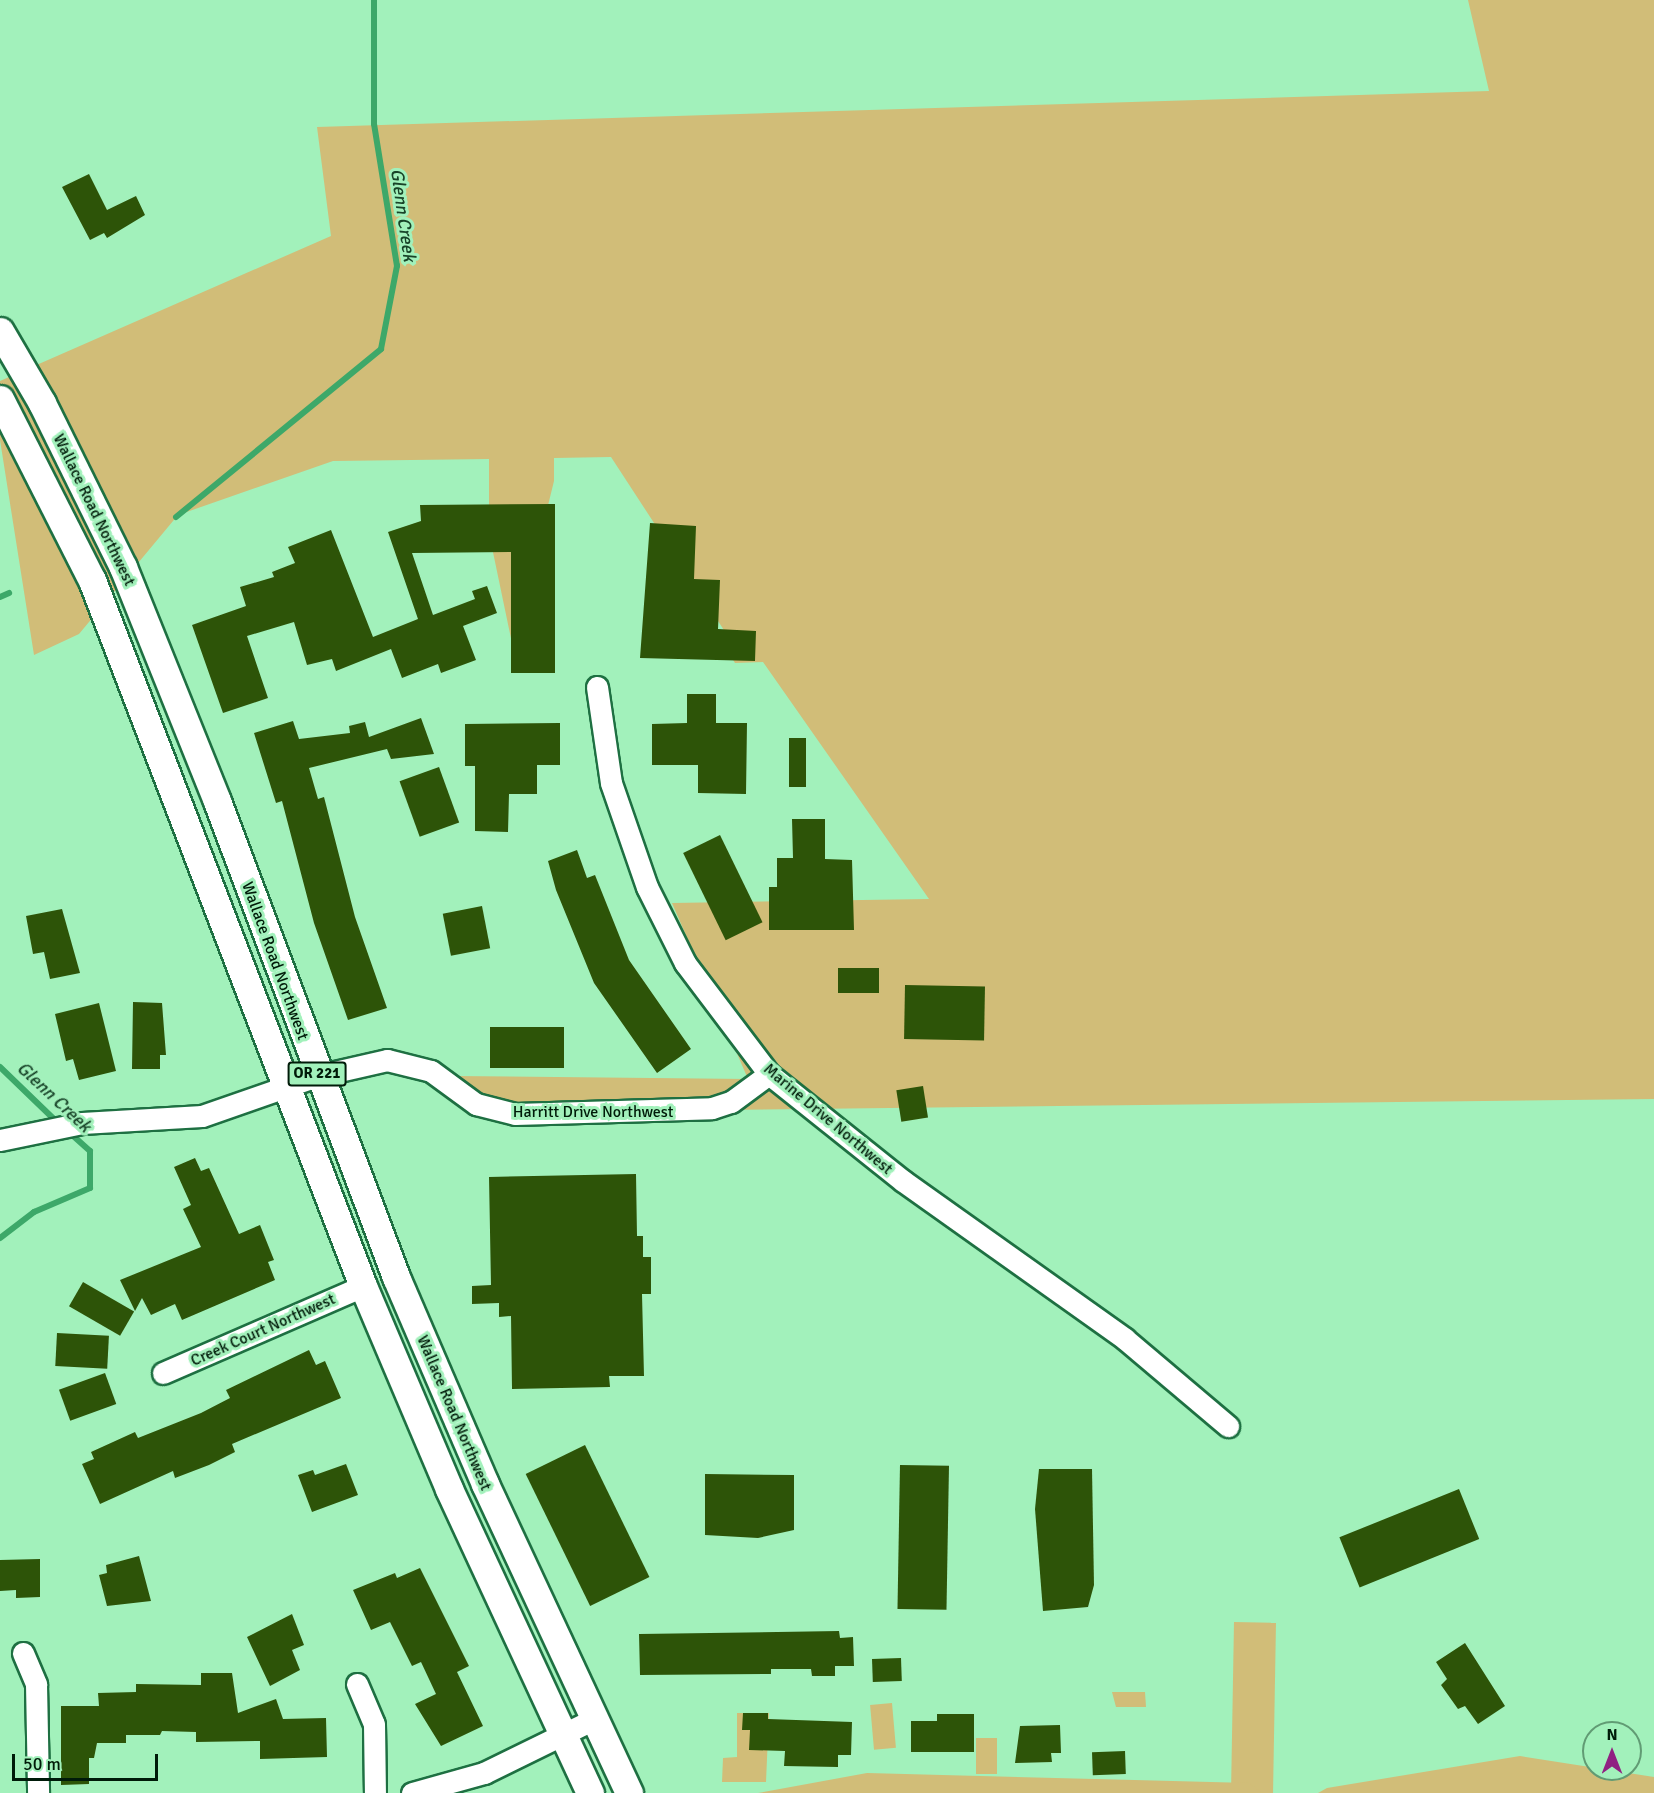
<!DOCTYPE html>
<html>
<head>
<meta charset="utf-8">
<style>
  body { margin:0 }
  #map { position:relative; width:1654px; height:1793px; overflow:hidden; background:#a2f1bb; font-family:Signika,sans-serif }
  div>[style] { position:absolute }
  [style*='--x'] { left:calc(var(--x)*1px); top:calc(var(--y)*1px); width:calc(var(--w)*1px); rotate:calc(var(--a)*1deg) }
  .green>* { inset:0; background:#d1bd78; transform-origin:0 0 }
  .stream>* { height:6px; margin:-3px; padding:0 3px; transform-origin:3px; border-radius:3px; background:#3da869 }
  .building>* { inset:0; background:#2d5408; transform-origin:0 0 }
  .roads { filter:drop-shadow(2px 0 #1e7042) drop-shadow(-2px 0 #1e7042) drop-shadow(0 2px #1e7042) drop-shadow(0 -2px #1e7042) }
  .minor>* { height:21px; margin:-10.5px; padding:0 10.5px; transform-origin:10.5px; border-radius:10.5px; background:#fff }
  .major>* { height:27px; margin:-13.5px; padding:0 13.5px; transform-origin:13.5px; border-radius:13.5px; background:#fff }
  span { translate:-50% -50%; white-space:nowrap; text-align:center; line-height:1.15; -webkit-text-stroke:6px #a2f1bb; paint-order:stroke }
  .shield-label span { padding:2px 4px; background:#a2f1bb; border:2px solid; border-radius:4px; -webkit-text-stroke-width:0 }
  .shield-label { font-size:15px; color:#001b09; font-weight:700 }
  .street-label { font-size:16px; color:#001b09 }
  .water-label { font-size:18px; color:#184328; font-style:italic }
  .north { position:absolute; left:1582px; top:1721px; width:60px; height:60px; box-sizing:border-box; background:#a2f1bb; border:2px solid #619b74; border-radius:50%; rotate:0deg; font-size:16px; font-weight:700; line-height:24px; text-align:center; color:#001b09 }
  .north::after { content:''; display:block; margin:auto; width:21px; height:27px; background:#902182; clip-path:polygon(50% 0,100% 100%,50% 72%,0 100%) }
  .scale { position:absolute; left:12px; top:1754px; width:146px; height:27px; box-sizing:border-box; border:3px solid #001b09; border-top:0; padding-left:8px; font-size:18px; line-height:21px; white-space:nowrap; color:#001b09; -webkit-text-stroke:4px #a2f1bb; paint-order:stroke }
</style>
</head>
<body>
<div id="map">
  <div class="green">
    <div style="clip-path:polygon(1468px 0,1654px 0,1654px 1099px,469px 1113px,452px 1076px,748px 1079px,672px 903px,929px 899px,763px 662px,735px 663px,728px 652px,733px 644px,611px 457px,554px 458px,554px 481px,513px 648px,489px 533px,489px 459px,333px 461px,178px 515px,79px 634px,34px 655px,0 440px,0 381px,331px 236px,317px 127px,1489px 91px)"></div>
    <div style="left:1234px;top:1622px;width:42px;height:173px;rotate:1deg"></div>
    <div style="clip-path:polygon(1112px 1692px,1145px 1692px,1146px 1707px,1116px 1707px)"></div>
    <div style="left:892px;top:1703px;width:45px;height:22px;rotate:85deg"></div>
    <div style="clip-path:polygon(737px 1713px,769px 1713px,766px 1782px,722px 1782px,723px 1758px,737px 1757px)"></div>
    <div style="left:976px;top:1738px;width:21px;height:36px"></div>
    <div style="clip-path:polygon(1520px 1756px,1654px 1777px,1654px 1793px,1318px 1793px,1327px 1788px)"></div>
    <div style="clip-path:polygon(867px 1773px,1249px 1783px,1262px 1793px,758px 1793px)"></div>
  </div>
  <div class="stream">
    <div style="--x:176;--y:517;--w:265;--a:-39.3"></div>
    <div style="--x:381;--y:349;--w:85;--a:-79.1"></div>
    <div style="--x:397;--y:266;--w:144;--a:-99.2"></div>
    <div style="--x:374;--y:124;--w:124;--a:-90"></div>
    <div style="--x:0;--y:597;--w:10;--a:-24"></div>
    <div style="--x:0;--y:1067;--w:81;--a:44"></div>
    <div style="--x:0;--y:1238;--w:43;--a:-37.4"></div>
    <div style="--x:34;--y:1212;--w:61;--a:-23.2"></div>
    <div style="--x:90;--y:1188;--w:37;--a:-90"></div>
    <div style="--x:90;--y:1151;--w:30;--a:-138"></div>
  </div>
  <div class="building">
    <div style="clip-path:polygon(89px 174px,107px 210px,136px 196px,145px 215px,107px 238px,104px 233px,90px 240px,62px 187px)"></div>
    <div style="clip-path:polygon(555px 504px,555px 673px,511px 673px,511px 552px,412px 553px,433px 615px,475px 599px,472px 591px,487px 586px,497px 613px,463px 626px,476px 660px,441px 673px,438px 664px,402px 678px,391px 649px,336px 671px,332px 659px,307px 665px,294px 622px,247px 636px,268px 698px,223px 713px,192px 625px,246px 606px,240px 587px,274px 577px,272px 572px,295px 563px,288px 547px,331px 530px,373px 637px,418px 619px,388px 532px,421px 521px,420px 505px)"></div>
    <div style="clip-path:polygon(650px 523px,696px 526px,694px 579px,720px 580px,718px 629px,756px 631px,755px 661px,640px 658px)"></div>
    <div style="clip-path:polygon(687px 694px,716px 694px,716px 723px,747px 723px,746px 794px,698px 793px,698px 765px,652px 765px,652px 724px,687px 723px)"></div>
    <div style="clip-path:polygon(421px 718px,434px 754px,391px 759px,387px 749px,309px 768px,318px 799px,324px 797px,355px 917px,387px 1008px,348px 1020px,314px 923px,282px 801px,276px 803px,254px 733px,293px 721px,299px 739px,350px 733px,349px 726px,365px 722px,369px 737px)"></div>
    <div style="clip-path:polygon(560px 723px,560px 765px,537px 765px,537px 794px,509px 794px,508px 832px,475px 831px,475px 766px,465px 766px,465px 724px)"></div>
    <div style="left:789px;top:738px;width:17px;height:49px"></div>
    <div style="left:439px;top:767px;width:59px;height:42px;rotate:70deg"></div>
    <div style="clip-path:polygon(792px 819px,825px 819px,825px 859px,852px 860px,854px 930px,769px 930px,769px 887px,777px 887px,777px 858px,793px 858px)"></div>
    <div style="left:720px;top:835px;width:97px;height:41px;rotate:64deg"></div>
    <div style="clip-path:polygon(577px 850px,587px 878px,595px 875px,629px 960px,691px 1049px,657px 1073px,594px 983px,556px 890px,548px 861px)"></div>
    <div style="left:482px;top:906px;width:43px;height:40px;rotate:79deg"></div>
    <div style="clip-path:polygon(62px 909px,80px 973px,50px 979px,44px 952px,33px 954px,26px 916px)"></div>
    <div style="left:879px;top:968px;width:25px;height:41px;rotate:90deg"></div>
    <div style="left:905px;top:985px;width:80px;height:54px;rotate:1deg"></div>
    <div style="clip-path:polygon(133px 1002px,162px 1003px,166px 1055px,160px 1055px,160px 1069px,132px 1069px)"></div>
    <div style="clip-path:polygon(99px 1003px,116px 1071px,79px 1080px,73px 1059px,66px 1061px,55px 1014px)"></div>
    <div style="left:490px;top:1027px;width:74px;height:41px"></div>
    <div style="left:923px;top:1086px;width:32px;height:27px;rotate:81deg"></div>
    <div style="clip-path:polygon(195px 1158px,201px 1171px,209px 1168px,239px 1234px,260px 1225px,274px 1260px,268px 1262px,275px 1280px,182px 1320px,175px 1304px,151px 1315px,142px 1298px,135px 1311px,120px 1280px,201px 1247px,183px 1209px,191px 1205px,174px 1167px)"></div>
    <div style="clip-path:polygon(636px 1174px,637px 1236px,643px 1236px,643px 1257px,651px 1257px,651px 1294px,642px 1294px,644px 1376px,609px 1376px,610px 1387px,512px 1389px,511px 1316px,499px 1317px,499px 1303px,472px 1304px,472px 1286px,491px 1285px,489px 1177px)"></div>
    <div style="left:83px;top:1282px;width:59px;height:28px;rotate:30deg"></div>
    <div style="left:57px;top:1333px;width:52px;height:33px;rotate:3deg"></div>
    <div style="clip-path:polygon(309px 1350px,316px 1365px,325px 1361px,341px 1398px,232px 1444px,235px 1452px,209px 1465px,175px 1478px,173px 1471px,100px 1504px,82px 1464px,94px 1459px,91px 1452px,135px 1432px,138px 1438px,201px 1413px,230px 1398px,226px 1390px)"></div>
    <div style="left:105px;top:1373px;width:33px;height:49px;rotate:70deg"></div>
    <div style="left:585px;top:1445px;width:147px;height:66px;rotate:64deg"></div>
    <div style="clip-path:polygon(346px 1464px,358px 1495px,312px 1512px,298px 1475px,313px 1470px,315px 1475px)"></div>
    <div style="left:900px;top:1465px;width:49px;height:144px;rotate:1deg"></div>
    <div style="clip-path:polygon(1039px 1469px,1092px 1469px,1094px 1585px,1088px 1607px,1043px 1611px,1035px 1509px)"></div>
    <div style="clip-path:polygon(705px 1474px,794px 1475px,794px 1530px,758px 1538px,705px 1535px)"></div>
    <div style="left:1459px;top:1489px;width:54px;height:129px;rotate:68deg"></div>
    <div style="clip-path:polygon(139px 1556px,151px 1601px,107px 1606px,99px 1575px,107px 1573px,106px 1565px)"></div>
    <div style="clip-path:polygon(40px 1559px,40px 1597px,16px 1598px,16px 1590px,0 1591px,0 1560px)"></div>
    <div style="clip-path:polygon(420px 1568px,469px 1666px,457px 1672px,483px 1726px,441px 1746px,415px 1704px,436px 1694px,421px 1662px,412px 1666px,390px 1622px,371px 1630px,353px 1590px,395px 1573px,397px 1578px)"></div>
    <div style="clip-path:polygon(292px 1614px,304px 1645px,292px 1650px,300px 1670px,270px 1686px,247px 1637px)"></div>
    <div style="clip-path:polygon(839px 1631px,840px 1638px,853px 1637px,854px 1666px,835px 1666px,835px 1676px,812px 1676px,811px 1669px,771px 1669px,771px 1674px,640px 1675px,639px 1634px)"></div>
    <div style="clip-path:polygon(1465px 1643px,1505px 1706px,1478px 1724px,1465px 1706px,1458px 1709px,1441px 1685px,1447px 1679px,1436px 1662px)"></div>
    <div style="left:901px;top:1658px;width:23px;height:29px;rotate:88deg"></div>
    <div style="clip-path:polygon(201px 1673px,232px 1673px,238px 1713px,276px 1699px,283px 1719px,326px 1718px,327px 1757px,260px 1759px,260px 1741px,196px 1742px,196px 1732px,162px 1731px,160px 1735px,126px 1735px,126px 1743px,97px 1743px,94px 1758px,89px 1758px,89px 1784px,61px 1785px,61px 1706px,99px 1706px,98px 1693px,136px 1692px,136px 1684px,201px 1685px)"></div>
    <div style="clip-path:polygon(743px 1713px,768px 1713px,768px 1719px,852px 1722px,851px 1755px,838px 1755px,838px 1767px,784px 1766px,785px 1751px,749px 1750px,750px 1730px,742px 1730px)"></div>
    <div style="clip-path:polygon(937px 1714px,974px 1714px,974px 1752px,911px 1752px,911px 1721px,937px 1721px)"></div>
    <div style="clip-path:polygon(1060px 1725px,1061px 1753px,1051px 1753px,1052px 1762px,1015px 1763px,1020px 1726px)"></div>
    <div style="left:1125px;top:1751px;width:23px;height:33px;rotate:88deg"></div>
  </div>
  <div class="roads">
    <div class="minor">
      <div style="--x:597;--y:687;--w:97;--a:81.7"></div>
      <div style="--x:611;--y:783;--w:110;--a:70.9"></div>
      <div style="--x:647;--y:887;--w:85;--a:63.4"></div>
      <div style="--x:685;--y:963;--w:139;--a:52.9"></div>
      <div style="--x:769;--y:1074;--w:171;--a:38.6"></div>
      <div style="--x:903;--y:1181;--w:272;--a:35.4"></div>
      <div style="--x:1125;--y:1339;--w:135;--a:40.2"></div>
      <div style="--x:0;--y:1140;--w:84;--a:-11.7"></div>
      <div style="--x:82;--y:1123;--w:120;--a:-3.3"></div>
      <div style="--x:202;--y:1116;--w:122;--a:-19.2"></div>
      <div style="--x:317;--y:1076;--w:72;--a:-12.9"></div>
      <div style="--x:387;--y:1060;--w:45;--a:14"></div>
      <div style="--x:431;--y:1071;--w:56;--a:36.3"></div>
      <div style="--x:476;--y:1104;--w:40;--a:14.4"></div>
      <div style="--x:515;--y:1114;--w:197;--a:-1.7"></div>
      <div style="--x:712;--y:1108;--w:20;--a:-18"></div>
      <div style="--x:731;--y:1102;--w:47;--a:-36.4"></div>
      <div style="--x:163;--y:1373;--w:218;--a:-23.5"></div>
      <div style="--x:23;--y:1653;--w:34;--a:67"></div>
      <div style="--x:36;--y:1684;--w:109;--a:88.9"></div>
      <div style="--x:357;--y:1684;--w:43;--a:67"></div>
      <div style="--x:374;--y:1724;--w:69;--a:89.2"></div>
      <div style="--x:412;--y:1793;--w:75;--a:-15.5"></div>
      <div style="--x:484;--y:1773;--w:123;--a:-26.1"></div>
    </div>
    <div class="major">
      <div style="--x:0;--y:331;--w:83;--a:59.7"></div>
      <div style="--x:42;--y:403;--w:183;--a:63.7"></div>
      <div style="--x:123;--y:567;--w:252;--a:68.1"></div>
      <div style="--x:217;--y:801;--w:509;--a:69.39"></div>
      <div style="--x:396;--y:1277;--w:225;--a:66.7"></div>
      <div style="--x:485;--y:1484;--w:341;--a:65"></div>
      <div style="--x:0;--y:399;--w:203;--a:63.1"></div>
      <div style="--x:92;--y:580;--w:756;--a:69"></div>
      <div style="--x:363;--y:1286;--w:220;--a:67"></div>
      <div style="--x:449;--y:1489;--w:335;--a:65.1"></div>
    </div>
  </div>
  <div class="shield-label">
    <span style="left:317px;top:1074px">OR 221</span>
  </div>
  <div class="street-label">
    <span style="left:94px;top:510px;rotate:64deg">Wallace Road Northwest</span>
    <span style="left:275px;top:961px;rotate:70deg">Wallace Road Northwest</span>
    <span style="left:593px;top:1112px">Harritt Drive Northwest</span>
    <span style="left:828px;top:1119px;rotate:40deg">Marine Drive Northwest</span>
    <span style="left:263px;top:1330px;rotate:-24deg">Creek Court Northwest</span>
    <span style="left:454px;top:1413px;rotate:67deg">Wallace Road Northwest</span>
  </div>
  <div class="water-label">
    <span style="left:403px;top:215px;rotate:82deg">Glenn Creek</span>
    <span style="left:54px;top:1097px;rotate:43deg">Glenn Creek</span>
  </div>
  <div class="north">N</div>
  <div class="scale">50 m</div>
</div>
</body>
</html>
